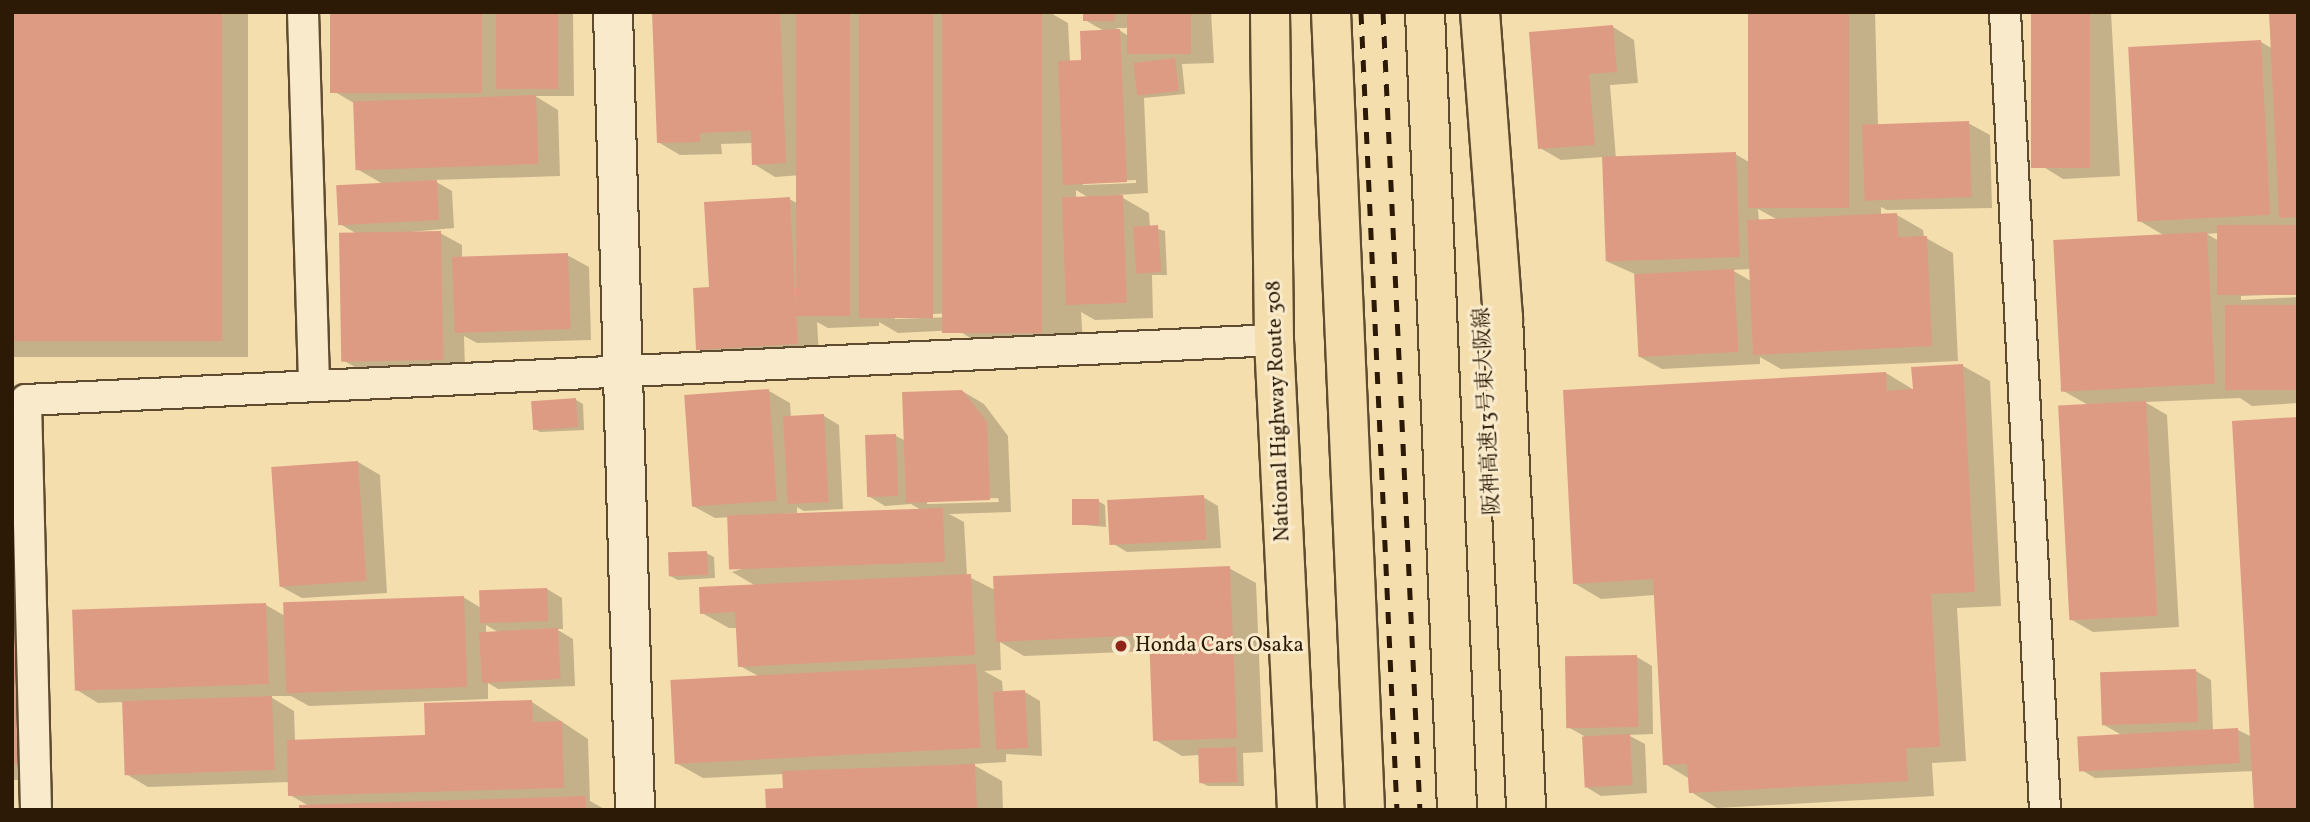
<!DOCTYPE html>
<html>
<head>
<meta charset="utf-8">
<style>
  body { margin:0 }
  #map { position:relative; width:2310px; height:822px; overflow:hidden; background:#f5dead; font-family:Vollkorn,"Noto Serif JP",serif }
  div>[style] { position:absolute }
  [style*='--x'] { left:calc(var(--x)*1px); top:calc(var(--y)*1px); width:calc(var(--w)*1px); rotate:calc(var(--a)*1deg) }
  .shadow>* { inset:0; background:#0003; transform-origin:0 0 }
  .building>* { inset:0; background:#de9b84; transform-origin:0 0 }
  .roads { filter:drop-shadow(2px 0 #5e4b30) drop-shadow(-2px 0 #5e4b30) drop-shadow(0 2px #5e4b30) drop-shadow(0 -2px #5e4b30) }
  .street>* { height:30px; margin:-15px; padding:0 15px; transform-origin:15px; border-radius:15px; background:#f8eaca }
  .secondary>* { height:38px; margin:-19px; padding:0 19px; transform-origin:19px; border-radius:19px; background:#f8eaca }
  .highway>* { height:38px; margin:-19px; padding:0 19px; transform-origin:19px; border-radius:19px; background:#f5dead }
  .rail>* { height:5px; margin-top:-2.5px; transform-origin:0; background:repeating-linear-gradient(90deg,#2c1a07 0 12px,transparent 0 24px) }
  .dots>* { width:19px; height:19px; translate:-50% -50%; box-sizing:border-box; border:4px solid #f8eaca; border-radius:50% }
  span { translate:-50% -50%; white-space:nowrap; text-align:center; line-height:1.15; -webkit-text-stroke:6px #f8eaca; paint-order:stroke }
  .street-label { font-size:21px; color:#2c1a07 }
  .poi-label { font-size:21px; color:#2c1a07 }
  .left { translate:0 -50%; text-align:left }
  .frame { position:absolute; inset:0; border:14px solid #2c1a07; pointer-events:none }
</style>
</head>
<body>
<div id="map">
  <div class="shadow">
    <div style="left:12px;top:12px;width:236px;height:345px"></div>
    <div style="clip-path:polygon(331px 12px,573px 12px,574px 96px,535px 96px,558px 110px,560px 176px,433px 180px,452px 191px,454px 228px,376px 235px,440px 233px,462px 245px,462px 257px,567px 255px,589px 267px,591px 340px,477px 343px,464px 336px,465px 371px,366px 373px,344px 361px,359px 235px,340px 224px,383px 184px,357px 169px,354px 103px,335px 92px)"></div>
    <div style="clip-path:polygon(evenodd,654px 12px,1049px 12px,1068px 23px,1070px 62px,1082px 62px,1104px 31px,1085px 20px,1085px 12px,1211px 12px,1214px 63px,1182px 64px,1185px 94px,1144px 98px,1148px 193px,1118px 195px,1149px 213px,1150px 227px,1165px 231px,1167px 275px,1152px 275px,1153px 318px,1095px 320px,1081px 312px,1083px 344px,985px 348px,958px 330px,898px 333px,879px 322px,879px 326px,828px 328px,817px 322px,819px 355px,720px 362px,698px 349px,711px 289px,789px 199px,803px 206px,802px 175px,775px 177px,754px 164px,753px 143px,721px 144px,722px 154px,680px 155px,658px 142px,654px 12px,1116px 28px,1130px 28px,1130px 37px,1116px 28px,654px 12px,1136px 180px,1136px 183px,1083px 185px,1083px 182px,1136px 180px,654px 12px,1076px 190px,1091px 199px,1076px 199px,1076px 190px,654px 12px,952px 313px,953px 317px,895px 319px,895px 316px,952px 313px)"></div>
    <div style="clip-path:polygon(evenodd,1749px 12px,1875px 12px,1878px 125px,1968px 123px,1990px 135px,1992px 208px,1887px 210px,1881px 207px,1881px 215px,1897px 215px,1923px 230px,1924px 237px,1953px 253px,1958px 361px,1781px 369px,1760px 357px,1760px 364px,1662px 369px,1640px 357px,1635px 274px,1608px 262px,1604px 157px,1561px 160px,1540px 148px,1613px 27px,1634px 40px,1638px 83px,1610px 85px,1616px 159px,1735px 154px,1754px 165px,1749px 12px,1758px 209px,1778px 220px,1759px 221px,1758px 209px,1749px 12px,1751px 269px,1751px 281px,1732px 270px,1751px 269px)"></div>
    <div style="clip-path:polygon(2033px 12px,2111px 12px,2120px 176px,2063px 179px,2042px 166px)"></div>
    <div style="clip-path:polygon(evenodd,2298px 12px,2298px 294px,2241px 296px,2241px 300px,2298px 297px,2298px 403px,2252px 406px,2240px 398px,2145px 402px,2167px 415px,2179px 627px,2093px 632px,2072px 620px,2090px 406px,2060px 389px,2165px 236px,2138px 220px,2261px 42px,2273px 49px,2298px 12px,2219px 233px,2219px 241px,2207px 234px,2219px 233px)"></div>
    <div style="clip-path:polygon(1963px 366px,1990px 381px,2001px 606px,1957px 608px,1966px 761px,1932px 763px,1934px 796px,1717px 808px,1691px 792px,1690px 779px,1665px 764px,1655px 595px,1601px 599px,1574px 583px,1886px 373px,1914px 390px)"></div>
    <div style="clip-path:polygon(769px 391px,790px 403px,791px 418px,824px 416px,839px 425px,843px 509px,804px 511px,797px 507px,797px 513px,715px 518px,693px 506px)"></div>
    <div style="clip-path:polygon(evenodd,962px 391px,984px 404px,1008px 436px,1011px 512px,949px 514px,964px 522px,967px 576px,995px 590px,1229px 568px,1256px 583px,1263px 752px,1243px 753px,1244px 786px,1208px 786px,1200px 782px,1200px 755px,1182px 756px,1155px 740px,1151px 651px,1024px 656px,1000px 642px,1001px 670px,984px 671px,1002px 681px,1003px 693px,1025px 692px,1040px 701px,1042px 756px,1006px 754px,1006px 762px,972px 764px,1002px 781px,1003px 810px,768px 810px,785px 790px,784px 774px,703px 778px,676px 763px,760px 677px,740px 666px,738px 628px,729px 628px,702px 613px,756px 586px,732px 572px,923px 511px,911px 504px,885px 506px,870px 497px,896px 436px,906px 441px,962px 391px,998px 498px,999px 502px,927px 504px,927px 501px,998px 498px)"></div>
    <div style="clip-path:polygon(576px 400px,583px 404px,584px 430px,540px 432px,533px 428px)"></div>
    <div style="clip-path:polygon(358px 462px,380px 475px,387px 593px,302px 598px,280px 586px)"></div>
    <div style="clip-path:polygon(1203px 497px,1218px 506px,1221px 548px,1127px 552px,1112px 543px)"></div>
    <div style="clip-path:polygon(1098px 501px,1105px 505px,1106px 527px,1074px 524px)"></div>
    <div style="clip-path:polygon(706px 553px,714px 557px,715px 578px,678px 580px,670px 576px)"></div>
    <div style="clip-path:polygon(14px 584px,40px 599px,49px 779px,12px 780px)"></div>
    <div style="clip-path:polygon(evenodd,547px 589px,562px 598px,563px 629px,556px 629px,573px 639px,575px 686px,498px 689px,488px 683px,488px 699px,309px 706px,291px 696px,269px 696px,294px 711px,295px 741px,427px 737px,532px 702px,588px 739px,590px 801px,606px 810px,301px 810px,309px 806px,290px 795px,290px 782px,148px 787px,126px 774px,123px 702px,98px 703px,77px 690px,266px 605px,285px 616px,463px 597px,481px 608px,547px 589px,486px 625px,498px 632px,486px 633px,486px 625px)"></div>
    <div style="clip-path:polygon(1637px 657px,1652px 666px,1653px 734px,1628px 735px,1645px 744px,1647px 793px,1601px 796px,1586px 787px,1584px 736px,1568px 727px)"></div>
    <div style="clip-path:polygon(2196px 671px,2211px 680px,2213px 731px,2238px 730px,2252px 737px,2254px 771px,2095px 778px,2080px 769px,2120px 734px,2104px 725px)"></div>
  </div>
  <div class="building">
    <div style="left:12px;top:12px;width:210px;height:329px"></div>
    <div style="left:330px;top:12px;width:152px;height:81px"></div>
    <div style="left:496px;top:12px;width:62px;height:77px"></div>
    <div style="clip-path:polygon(652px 12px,780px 12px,786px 163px,752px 165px,751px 131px,700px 133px,700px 142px,657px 143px)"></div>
    <div style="left:796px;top:12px;width:54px;height:304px"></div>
    <div style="left:859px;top:12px;width:74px;height:306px"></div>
    <div style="left:942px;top:12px;width:100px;height:321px"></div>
    <div style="left:1083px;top:12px;width:32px;height:9px"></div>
    <div style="left:1127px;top:12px;width:64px;height:42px"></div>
    <div style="left:1748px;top:12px;width:101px;height:196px"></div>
    <div style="left:2031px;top:12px;width:59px;height:156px"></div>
    <div style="clip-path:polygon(2269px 12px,2298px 12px,2298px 217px,2279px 218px)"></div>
    <div style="clip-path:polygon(1613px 25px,1617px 72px,1589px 74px,1595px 145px,1538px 149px,1529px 32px)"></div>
    <div style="clip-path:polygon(1120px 29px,1127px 182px,1063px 185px,1058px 61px,1081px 60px,1080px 31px)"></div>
    <div style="left:2261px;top:40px;width:175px;height:133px;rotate:87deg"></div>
    <div style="left:1175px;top:58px;width:33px;height:42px;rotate:83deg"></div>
    <div style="left:536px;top:95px;width:69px;height:183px;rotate:88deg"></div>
    <div style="left:1969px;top:121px;width:76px;height:107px;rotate:88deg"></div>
    <div style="left:1736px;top:152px;width:105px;height:134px;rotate:88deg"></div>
    <div style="left:437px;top:180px;width:40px;height:101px;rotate:87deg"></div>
    <div style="left:1123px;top:195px;width:108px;height:61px;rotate:88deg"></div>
    <div style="clip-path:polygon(790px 197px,798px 344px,696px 350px,693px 288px,709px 287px,704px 202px)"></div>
    <div style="clip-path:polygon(1897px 213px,1898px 237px,1927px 236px,1932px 346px,1753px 355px,1747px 220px)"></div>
    <div style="left:1158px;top:225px;width:47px;height:25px;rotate:86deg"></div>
    <div style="left:2298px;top:225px;width:70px;height:81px;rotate:90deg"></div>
    <div style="left:441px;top:231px;width:129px;height:102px;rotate:89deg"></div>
    <div style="left:2207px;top:232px;width:152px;height:154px;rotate:87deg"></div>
    <div style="left:568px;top:253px;width:76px;height:116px;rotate:88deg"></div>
    <div style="left:1734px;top:269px;width:83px;height:100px;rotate:87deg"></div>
    <div style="left:2298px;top:305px;width:85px;height:73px;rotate:90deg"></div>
    <div style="clip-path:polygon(1963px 364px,1975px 592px,1931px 594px,1940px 747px,1906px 748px,1908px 781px,1689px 793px,1687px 764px,1663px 765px,1653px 579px,1573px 584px,1563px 390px,1886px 372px,1887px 391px,1913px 389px,1911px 367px)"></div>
    <div style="left:769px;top:389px;width:112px;height:85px;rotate:86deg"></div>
    <div style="clip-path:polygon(962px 390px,987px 422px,990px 500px,906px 503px,902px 392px)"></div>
    <div style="left:576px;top:398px;width:29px;height:45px;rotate:86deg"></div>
    <div style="left:2146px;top:401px;width:215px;height:88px;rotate:87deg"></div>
    <div style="left:824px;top:414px;width:88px;height:41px;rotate:87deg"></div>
    <div style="clip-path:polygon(2298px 417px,2298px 810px,2254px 810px,2232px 421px)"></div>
    <div style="left:896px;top:434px;width:62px;height:31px;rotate:88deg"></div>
    <div style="left:358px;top:461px;width:120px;height:87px;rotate:86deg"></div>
    <div style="left:1204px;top:495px;width:45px;height:97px;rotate:87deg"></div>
    <div style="left:1072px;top:499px;width:27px;height:26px"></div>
    <div style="left:943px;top:508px;width:54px;height:216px;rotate:88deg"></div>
    <div style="left:707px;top:551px;width:24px;height:39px;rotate:88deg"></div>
    <div style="clip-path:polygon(1230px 566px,1237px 738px,1153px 741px,1149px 635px,996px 642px,993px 576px)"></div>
    <div style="clip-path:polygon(971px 574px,975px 655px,738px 667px,735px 612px,700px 614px,699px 587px)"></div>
    <div style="left:547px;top:588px;width:33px;height:68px;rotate:88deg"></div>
    <div style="clip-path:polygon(12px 591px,22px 764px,12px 765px)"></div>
    <div style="left:464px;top:596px;width:91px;height:181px;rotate:88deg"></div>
    <div style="left:266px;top:603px;width:81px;height:194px;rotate:88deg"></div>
    <div style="left:558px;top:628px;width:51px;height:79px;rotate:87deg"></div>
    <div style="left:1637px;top:655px;width:72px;height:72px;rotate:89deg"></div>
    <div style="left:976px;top:664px;width:84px;height:306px;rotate:87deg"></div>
    <div style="left:2196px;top:669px;width:53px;height:96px;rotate:88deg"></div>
    <div style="left:1025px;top:690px;width:58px;height:32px;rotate:87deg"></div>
    <div style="left:272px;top:696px;width:74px;height:150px;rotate:88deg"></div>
    <div style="clip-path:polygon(532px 700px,533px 722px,562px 721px,564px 788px,288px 796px,287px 740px,425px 735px,424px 703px)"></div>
    <div style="left:2238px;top:728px;width:35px;height:161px;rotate:87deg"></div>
    <div style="left:1630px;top:734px;width:51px;height:48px;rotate:87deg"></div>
    <div style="left:1236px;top:747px;width:35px;height:38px;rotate:88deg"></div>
    <div style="clip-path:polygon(975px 764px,977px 810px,766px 810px,765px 789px,783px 788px,782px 771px)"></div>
    <div style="clip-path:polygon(586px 796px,586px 810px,299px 810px,299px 805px)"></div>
  </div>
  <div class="roads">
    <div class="street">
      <div style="--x:303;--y:12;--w:374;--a:88.3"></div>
      <div style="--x:2005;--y:12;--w:799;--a:87.13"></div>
      <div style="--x:36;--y:810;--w:410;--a:-91.4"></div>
      <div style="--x:26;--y:400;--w:1249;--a:-2.75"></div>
    </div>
    <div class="secondary">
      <div style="--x:613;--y:12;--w:798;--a:88.42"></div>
    </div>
    <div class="highway">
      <div style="--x:1270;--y:12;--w:328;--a:89.3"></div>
      <div style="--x:1274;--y:340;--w:471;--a:87.2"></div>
      <div style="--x:1331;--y:12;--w:799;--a:87.56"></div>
      <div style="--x:1425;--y:12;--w:799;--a:87.7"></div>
      <div style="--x:1480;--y:12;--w:307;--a:85.7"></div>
      <div style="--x:1503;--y:318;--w:493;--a:87.3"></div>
    </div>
  </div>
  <div class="rail">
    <div style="--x:1361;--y:12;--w:799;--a:87.42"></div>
    <div style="--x:1383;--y:12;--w:799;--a:87.35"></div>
  </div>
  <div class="dots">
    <div style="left:1121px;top:646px;background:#8f2418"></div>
  </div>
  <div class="street-label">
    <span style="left:1279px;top:411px;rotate:-92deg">National Highway Route 308</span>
    <span style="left:1488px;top:411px;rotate:-93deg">阪神高速13号東大阪線</span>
  </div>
  <div class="poi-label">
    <span class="left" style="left:1135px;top:646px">Honda Cars Osaka</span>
  </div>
  <div class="frame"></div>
</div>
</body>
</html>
